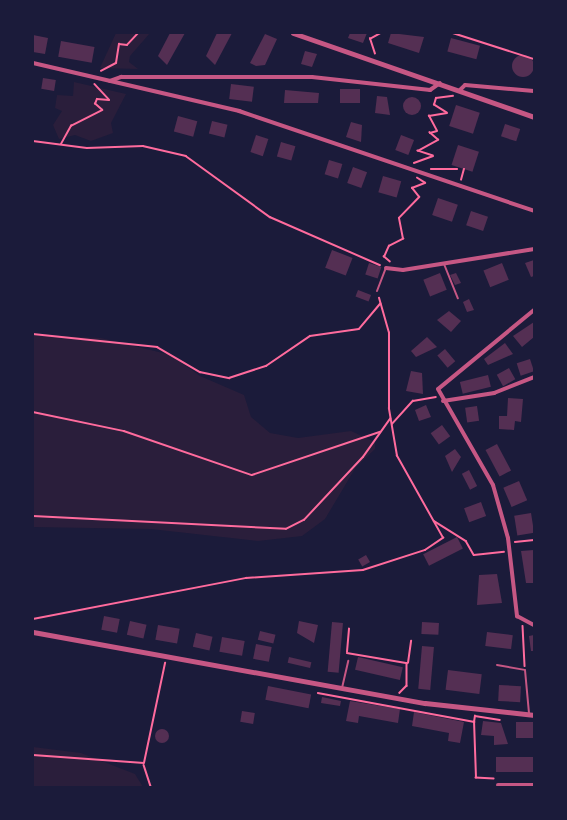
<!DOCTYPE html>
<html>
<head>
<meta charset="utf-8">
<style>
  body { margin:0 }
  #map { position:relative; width:567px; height:820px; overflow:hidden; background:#1b1b3a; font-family:"Fira Sans Condensed",sans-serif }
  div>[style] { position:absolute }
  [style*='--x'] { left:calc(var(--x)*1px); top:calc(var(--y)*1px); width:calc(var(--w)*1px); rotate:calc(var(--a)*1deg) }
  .green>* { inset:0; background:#2a1e3b }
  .building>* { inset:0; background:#542f53; transform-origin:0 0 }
  .round { border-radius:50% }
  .path>* { height:1.5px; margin:-0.75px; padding:0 0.75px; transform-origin:0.75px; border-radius:0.75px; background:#ff6b9d }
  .service>* { height:2px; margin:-1px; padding:0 1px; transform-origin:1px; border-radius:1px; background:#c65784 }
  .minor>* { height:4px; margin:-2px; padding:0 2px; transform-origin:2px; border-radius:2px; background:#c65784 }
  .tertiary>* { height:5px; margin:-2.5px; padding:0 2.5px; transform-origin:2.5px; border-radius:2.5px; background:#c65784 }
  span { translate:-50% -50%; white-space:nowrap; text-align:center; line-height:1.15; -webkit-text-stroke:5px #1b1b3a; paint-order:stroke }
  .frame { position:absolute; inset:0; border:34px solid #1b1b3a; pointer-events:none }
</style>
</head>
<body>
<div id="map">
  <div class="green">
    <div style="clip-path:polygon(116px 33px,150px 33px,130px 56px,129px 62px,138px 69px,100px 68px)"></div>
    <div style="clip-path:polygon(74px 82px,126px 94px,111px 123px,113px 133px,91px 141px,75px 135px,59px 139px,53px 125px,62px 111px,55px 108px,57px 95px,73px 96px)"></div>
    <div style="clip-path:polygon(33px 335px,101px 338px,171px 355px,200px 376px,244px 395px,251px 417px,270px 433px,298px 438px,351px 431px,375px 442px,375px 449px,356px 467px,325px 519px,302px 536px,258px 541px,151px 529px,33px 527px)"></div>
    <div style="clip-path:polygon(33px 747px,81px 753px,135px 774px,143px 787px,33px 787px)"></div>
  </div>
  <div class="building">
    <div style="clip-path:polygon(170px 33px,185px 33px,167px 65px,158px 56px)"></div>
    <div style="clip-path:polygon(217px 33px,232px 33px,215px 65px,206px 56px)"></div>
    <div style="clip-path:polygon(350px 33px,367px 33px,363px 43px,348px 38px)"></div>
    <div style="clip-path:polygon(391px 33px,424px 37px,419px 53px,388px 43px)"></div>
    <div style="clip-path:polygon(265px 34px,277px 39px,265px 65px,256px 66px,250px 63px)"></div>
    <div style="clip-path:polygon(33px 35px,48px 38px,45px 54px,33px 52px)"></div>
    <div style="left:451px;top:38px;width:30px;height:14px;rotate:15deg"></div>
    <div style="left:61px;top:41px;width:34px;height:16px;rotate:10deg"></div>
    <div style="clip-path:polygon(305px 51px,317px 54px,312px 67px,301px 64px)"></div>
    <div class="round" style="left:512px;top:55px;width:22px;height:22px"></div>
    <div style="left:43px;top:78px;width:13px;height:11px;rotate:9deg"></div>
    <div style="left:231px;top:84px;width:23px;height:15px;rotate:7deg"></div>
    <div style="left:340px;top:89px;width:20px;height:14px"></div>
    <div style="clip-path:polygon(285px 90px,319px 93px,318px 103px,284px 103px)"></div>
    <div style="clip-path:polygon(377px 96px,387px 97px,390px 115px,375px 113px)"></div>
    <div class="round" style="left:403px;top:97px;width:18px;height:18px"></div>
    <div style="left:456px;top:105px;width:25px;height:22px;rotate:18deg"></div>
    <div style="left:178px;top:116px;width:20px;height:16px;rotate:15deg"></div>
    <div style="left:212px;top:121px;width:16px;height:13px;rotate:14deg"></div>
    <div style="clip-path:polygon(351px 122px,362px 125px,361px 142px,346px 137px)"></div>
    <div style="left:505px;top:124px;width:16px;height:13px;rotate:18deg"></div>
    <div style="left:256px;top:135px;width:13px;height:18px;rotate:18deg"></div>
    <div style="left:401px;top:135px;width:14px;height:16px;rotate:21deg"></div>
    <div style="left:281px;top:142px;width:15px;height:15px;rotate:16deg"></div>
    <div style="left:458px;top:145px;width:22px;height:21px;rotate:18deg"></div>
    <div style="left:329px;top:160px;width:14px;height:15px;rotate:17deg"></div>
    <div style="left:353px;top:167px;width:15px;height:17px;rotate:20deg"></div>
    <div style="left:383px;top:176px;width:19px;height:17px;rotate:16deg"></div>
    <div style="left:438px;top:198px;width:21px;height:18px;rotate:19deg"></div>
    <div style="left:471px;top:211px;width:18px;height:15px;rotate:19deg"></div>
    <div style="left:332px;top:250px;width:22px;height:19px;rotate:21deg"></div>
    <div style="clip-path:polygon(534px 260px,534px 276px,531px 277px,525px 263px)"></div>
    <div style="left:369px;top:263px;width:13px;height:12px;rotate:18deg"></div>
    <div style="left:502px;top:263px;width:18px;height:20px;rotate:68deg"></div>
    <div style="left:440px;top:273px;width:18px;height:18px;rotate:68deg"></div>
    <div style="clip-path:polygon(456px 273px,461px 283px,455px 285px,450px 275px)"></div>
    <div style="left:358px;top:290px;width:14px;height:7px;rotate:21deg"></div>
    <div style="clip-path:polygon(469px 299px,474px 310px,467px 312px,463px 302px)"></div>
    <div style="clip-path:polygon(449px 311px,461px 321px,451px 332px,437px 320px)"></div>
    <div style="clip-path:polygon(534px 322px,534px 337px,522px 347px,513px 336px)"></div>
    <div style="clip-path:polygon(427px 337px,437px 347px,416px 357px,411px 351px)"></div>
    <div style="clip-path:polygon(505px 343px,513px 354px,488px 365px,484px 359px)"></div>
    <div style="left:445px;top:349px;width:16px;height:10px;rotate:50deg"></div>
    <div style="left:530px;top:359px;width:13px;height:14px;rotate:72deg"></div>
    <div style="left:509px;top:368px;width:13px;height:14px;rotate:61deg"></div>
    <div style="clip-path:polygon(411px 371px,422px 373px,423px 394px,406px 391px)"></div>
    <div style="left:488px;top:375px;width:12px;height:29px;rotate:76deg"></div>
    <div style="clip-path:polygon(508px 398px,523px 399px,521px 422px,515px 421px,514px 430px,499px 429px,499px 416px,507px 416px)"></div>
    <div style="clip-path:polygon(426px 405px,431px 417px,419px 421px,415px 410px)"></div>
    <div style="left:477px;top:406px;width:15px;height:12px;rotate:82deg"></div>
    <div style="left:442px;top:425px;width:14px;height:14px;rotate:54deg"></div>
    <div style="left:497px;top:444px;width:30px;height:13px;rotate:62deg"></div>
    <div style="clip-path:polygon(455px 449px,461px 457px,452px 472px,445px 456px)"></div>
    <div style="left:469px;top:470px;width:18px;height:8px;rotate:63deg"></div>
    <div style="left:519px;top:481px;width:21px;height:17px;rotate:67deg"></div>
    <div style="left:481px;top:502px;width:15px;height:18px;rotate:70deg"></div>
    <div style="left:531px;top:513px;width:20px;height:17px;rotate:81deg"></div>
    <div style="left:457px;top:537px;width:13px;height:38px;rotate:63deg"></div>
    <div style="clip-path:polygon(534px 550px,534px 583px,526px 583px,521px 551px)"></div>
    <div style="left:366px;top:555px;width:8px;height:9px;rotate:60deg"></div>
    <div style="clip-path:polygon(497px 574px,502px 603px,477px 605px,479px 575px)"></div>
    <div style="left:104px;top:616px;width:16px;height:14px;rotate:11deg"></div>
    <div style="left:130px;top:621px;width:17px;height:14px;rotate:13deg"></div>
    <div style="clip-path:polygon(299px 621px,318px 625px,314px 643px,297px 633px)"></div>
    <div style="left:332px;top:622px;width:11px;height:50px;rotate:5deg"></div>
    <div style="left:422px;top:622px;width:17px;height:12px;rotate:3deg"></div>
    <div style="left:158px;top:625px;width:22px;height:15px;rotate:10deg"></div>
    <div style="left:260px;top:631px;width:16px;height:9px;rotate:14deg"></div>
    <div style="left:487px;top:632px;width:26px;height:14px;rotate:7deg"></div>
    <div style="left:196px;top:633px;width:17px;height:14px;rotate:13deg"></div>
    <div style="clip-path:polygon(534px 635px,534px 651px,531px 651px,529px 636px)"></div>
    <div style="left:222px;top:637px;width:23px;height:15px;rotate:10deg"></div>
    <div style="left:256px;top:644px;width:16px;height:15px;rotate:11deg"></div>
    <div style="left:422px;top:646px;width:12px;height:43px;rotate:5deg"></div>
    <div style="left:289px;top:657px;width:23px;height:6px;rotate:13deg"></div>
    <div style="left:358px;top:657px;width:46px;height:13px;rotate:13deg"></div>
    <div style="left:448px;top:670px;width:34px;height:20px;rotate:7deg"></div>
    <div style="left:499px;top:685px;width:22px;height:16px;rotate:3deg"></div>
    <div style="left:268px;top:686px;width:44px;height:14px;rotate:11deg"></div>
    <div style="clip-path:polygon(322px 697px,341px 701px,340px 706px,321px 703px)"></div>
    <div style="clip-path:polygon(350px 701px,400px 709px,398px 723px,359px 716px,358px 723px,346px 721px)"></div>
    <div style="left:242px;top:711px;width:13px;height:11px;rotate:9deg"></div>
    <div style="clip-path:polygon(414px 712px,464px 722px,460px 743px,448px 741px,449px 733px,412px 726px)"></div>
    <div style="clip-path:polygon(483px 721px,501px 723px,508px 744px,494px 745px,494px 736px,481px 735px)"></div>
    <div style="left:534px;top:722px;width:16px;height:18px;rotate:90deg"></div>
    <div class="round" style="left:155px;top:729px;width:14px;height:14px"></div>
    <div style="left:496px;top:757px;width:38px;height:15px"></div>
  </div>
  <div class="path">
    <div style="--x:453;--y:33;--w:85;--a:17.8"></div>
    <div style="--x:375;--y:54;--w:16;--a:-108"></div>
    <div style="--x:370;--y:39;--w:13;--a:-29"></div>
    <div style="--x:101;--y:71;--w:17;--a:-28"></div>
    <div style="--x:116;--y:63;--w:19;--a:-81"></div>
    <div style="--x:119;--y:44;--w:8;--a:7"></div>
    <div style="--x:127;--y:45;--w:16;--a:-47"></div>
    <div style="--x:33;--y:141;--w:54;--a:7.4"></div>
    <div style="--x:87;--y:148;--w:56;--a:-2"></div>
    <div style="--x:143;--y:146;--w:44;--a:13.1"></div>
    <div style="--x:186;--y:156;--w:104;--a:36"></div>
    <div style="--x:270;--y:217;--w:120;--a:23.6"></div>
    <div style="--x:61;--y:144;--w:21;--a:-61"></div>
    <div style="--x:71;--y:126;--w:35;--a:-27"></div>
    <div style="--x:102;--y:110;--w:9;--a:-139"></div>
    <div style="--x:95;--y:104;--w:5;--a:-68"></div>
    <div style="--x:97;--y:99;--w:12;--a:5"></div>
    <div style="--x:109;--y:100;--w:21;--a:-133"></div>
    <div style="--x:414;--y:163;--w:20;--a:-20"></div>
    <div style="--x:433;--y:156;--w:16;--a:-162"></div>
    <div style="--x:418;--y:151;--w:23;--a:-29"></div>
    <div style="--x:438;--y:140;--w:11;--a:-139"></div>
    <div style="--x:430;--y:133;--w:7;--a:-16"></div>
    <div style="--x:437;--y:131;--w:17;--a:-118"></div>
    <div style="--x:429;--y:116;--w:18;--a:-9"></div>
    <div style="--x:447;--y:113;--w:15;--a:-148"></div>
    <div style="--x:434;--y:105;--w:7;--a:-74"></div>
    <div style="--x:436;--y:98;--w:17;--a:-7"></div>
    <div style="--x:431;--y:169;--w:26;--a:0"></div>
    <div style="--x:461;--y:180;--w:11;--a:-75"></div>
    <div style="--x:390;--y:262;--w:8;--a:-140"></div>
    <div style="--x:384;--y:257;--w:12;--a:-66"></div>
    <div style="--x:389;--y:246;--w:16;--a:-27"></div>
    <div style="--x:403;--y:239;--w:21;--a:-101"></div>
    <div style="--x:399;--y:218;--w:29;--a:-46"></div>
    <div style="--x:419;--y:197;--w:11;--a:-128"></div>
    <div style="--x:412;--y:188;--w:14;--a:-21"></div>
    <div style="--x:425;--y:183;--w:9;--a:-148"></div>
    <div style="--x:33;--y:334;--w:125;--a:6"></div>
    <div style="--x:157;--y:347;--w:50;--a:30.2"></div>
    <div style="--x:200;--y:372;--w:30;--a:12"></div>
    <div style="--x:229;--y:378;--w:39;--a:-18"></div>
    <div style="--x:266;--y:366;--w:53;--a:-34.3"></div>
    <div style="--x:310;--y:336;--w:49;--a:-8.1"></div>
    <div style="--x:359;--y:329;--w:33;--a:-50"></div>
    <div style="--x:33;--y:412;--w:93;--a:11.8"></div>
    <div style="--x:124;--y:431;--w:135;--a:19"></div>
    <div style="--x:252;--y:475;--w:135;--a:-18.6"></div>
    <div style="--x:392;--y:424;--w:31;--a:-48"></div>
    <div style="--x:413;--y:401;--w:23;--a:-10"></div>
    <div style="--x:33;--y:516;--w:253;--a:2.9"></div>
    <div style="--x:286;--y:529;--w:20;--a:-27"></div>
    <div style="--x:304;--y:520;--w:86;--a:-46.9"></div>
    <div style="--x:363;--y:457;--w:47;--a:-54.6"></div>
    <div style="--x:434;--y:521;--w:38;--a:32"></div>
    <div style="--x:466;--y:541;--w:16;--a:60"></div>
    <div style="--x:474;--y:555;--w:30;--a:-6"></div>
    <div style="--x:515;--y:542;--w:19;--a:-6"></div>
    <div style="--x:33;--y:619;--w:217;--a:-10.9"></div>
    <div style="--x:246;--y:578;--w:117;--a:-3.9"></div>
    <div style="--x:363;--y:570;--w:65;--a:-17.9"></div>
    <div style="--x:425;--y:550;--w:22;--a:-34"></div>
    <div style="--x:443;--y:538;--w:94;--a:-119.3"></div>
    <div style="--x:397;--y:456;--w:48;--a:-99.7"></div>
    <div style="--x:389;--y:409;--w:76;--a:-90"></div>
    <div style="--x:389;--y:333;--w:36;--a:-106"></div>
    <div style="--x:523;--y:626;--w:40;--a:87.1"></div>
    <div style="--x:347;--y:652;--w:23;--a:-85"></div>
    <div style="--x:347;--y:653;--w:61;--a:9.5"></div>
    <div style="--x:407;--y:663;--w:23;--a:90"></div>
    <div style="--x:407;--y:686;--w:10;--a:135"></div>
    <div style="--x:408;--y:663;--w:22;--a:-82"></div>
    <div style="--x:318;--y:693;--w:159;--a:10.5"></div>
    <div style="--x:33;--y:755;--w:111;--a:4.1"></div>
    <div style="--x:144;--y:763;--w:102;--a:-78.1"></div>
    <div style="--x:144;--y:765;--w:23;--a:72"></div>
    <div style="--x:494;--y:779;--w:18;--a:-177"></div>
    <div style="--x:476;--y:778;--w:56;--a:-92"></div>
    <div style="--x:474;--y:722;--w:6;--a:-81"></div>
    <div style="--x:475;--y:716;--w:25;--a:9"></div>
  </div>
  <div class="service">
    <div style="--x:444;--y:264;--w:37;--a:68"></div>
    <div style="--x:377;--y:291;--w:25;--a:-69"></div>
    <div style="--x:497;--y:665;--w:28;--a:10"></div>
    <div style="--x:525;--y:670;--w:43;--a:84.7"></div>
    <div style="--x:342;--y:688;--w:28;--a:-77"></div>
  </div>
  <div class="minor">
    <div style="--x:33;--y:63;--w:212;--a:13.1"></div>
    <div style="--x:239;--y:111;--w:311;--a:18.7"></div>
    <div style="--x:110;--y:81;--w:12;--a:-20"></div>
    <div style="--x:121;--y:77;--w:191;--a:0"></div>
    <div style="--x:312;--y:77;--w:119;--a:6.3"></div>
    <div style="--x:430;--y:90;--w:12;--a:-35"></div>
    <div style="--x:459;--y:91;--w:8;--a:-45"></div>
    <div style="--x:465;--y:85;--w:69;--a:5"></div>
    <div style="--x:386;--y:268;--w:17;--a:7"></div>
    <div style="--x:403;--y:270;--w:133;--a:-9.1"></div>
    <div style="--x:534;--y:310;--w:124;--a:140.5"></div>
    <div style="--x:438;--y:389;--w:111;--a:60.2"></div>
    <div style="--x:493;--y:485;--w:55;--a:74.2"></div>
    <div style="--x:508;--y:538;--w:79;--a:83.4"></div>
    <div style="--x:517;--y:616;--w:19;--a:28"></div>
    <div style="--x:443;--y:401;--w:52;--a:-8.9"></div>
    <div style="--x:494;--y:393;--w:43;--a:-21.8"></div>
    <div style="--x:498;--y:785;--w:36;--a:0"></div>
  </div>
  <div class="tertiary">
    <div style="--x:293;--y:33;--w:255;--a:19.2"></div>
    <div style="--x:33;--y:632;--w:398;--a:10.3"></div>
    <div style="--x:425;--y:703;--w:110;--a:6.3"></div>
  </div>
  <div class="frame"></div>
</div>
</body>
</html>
